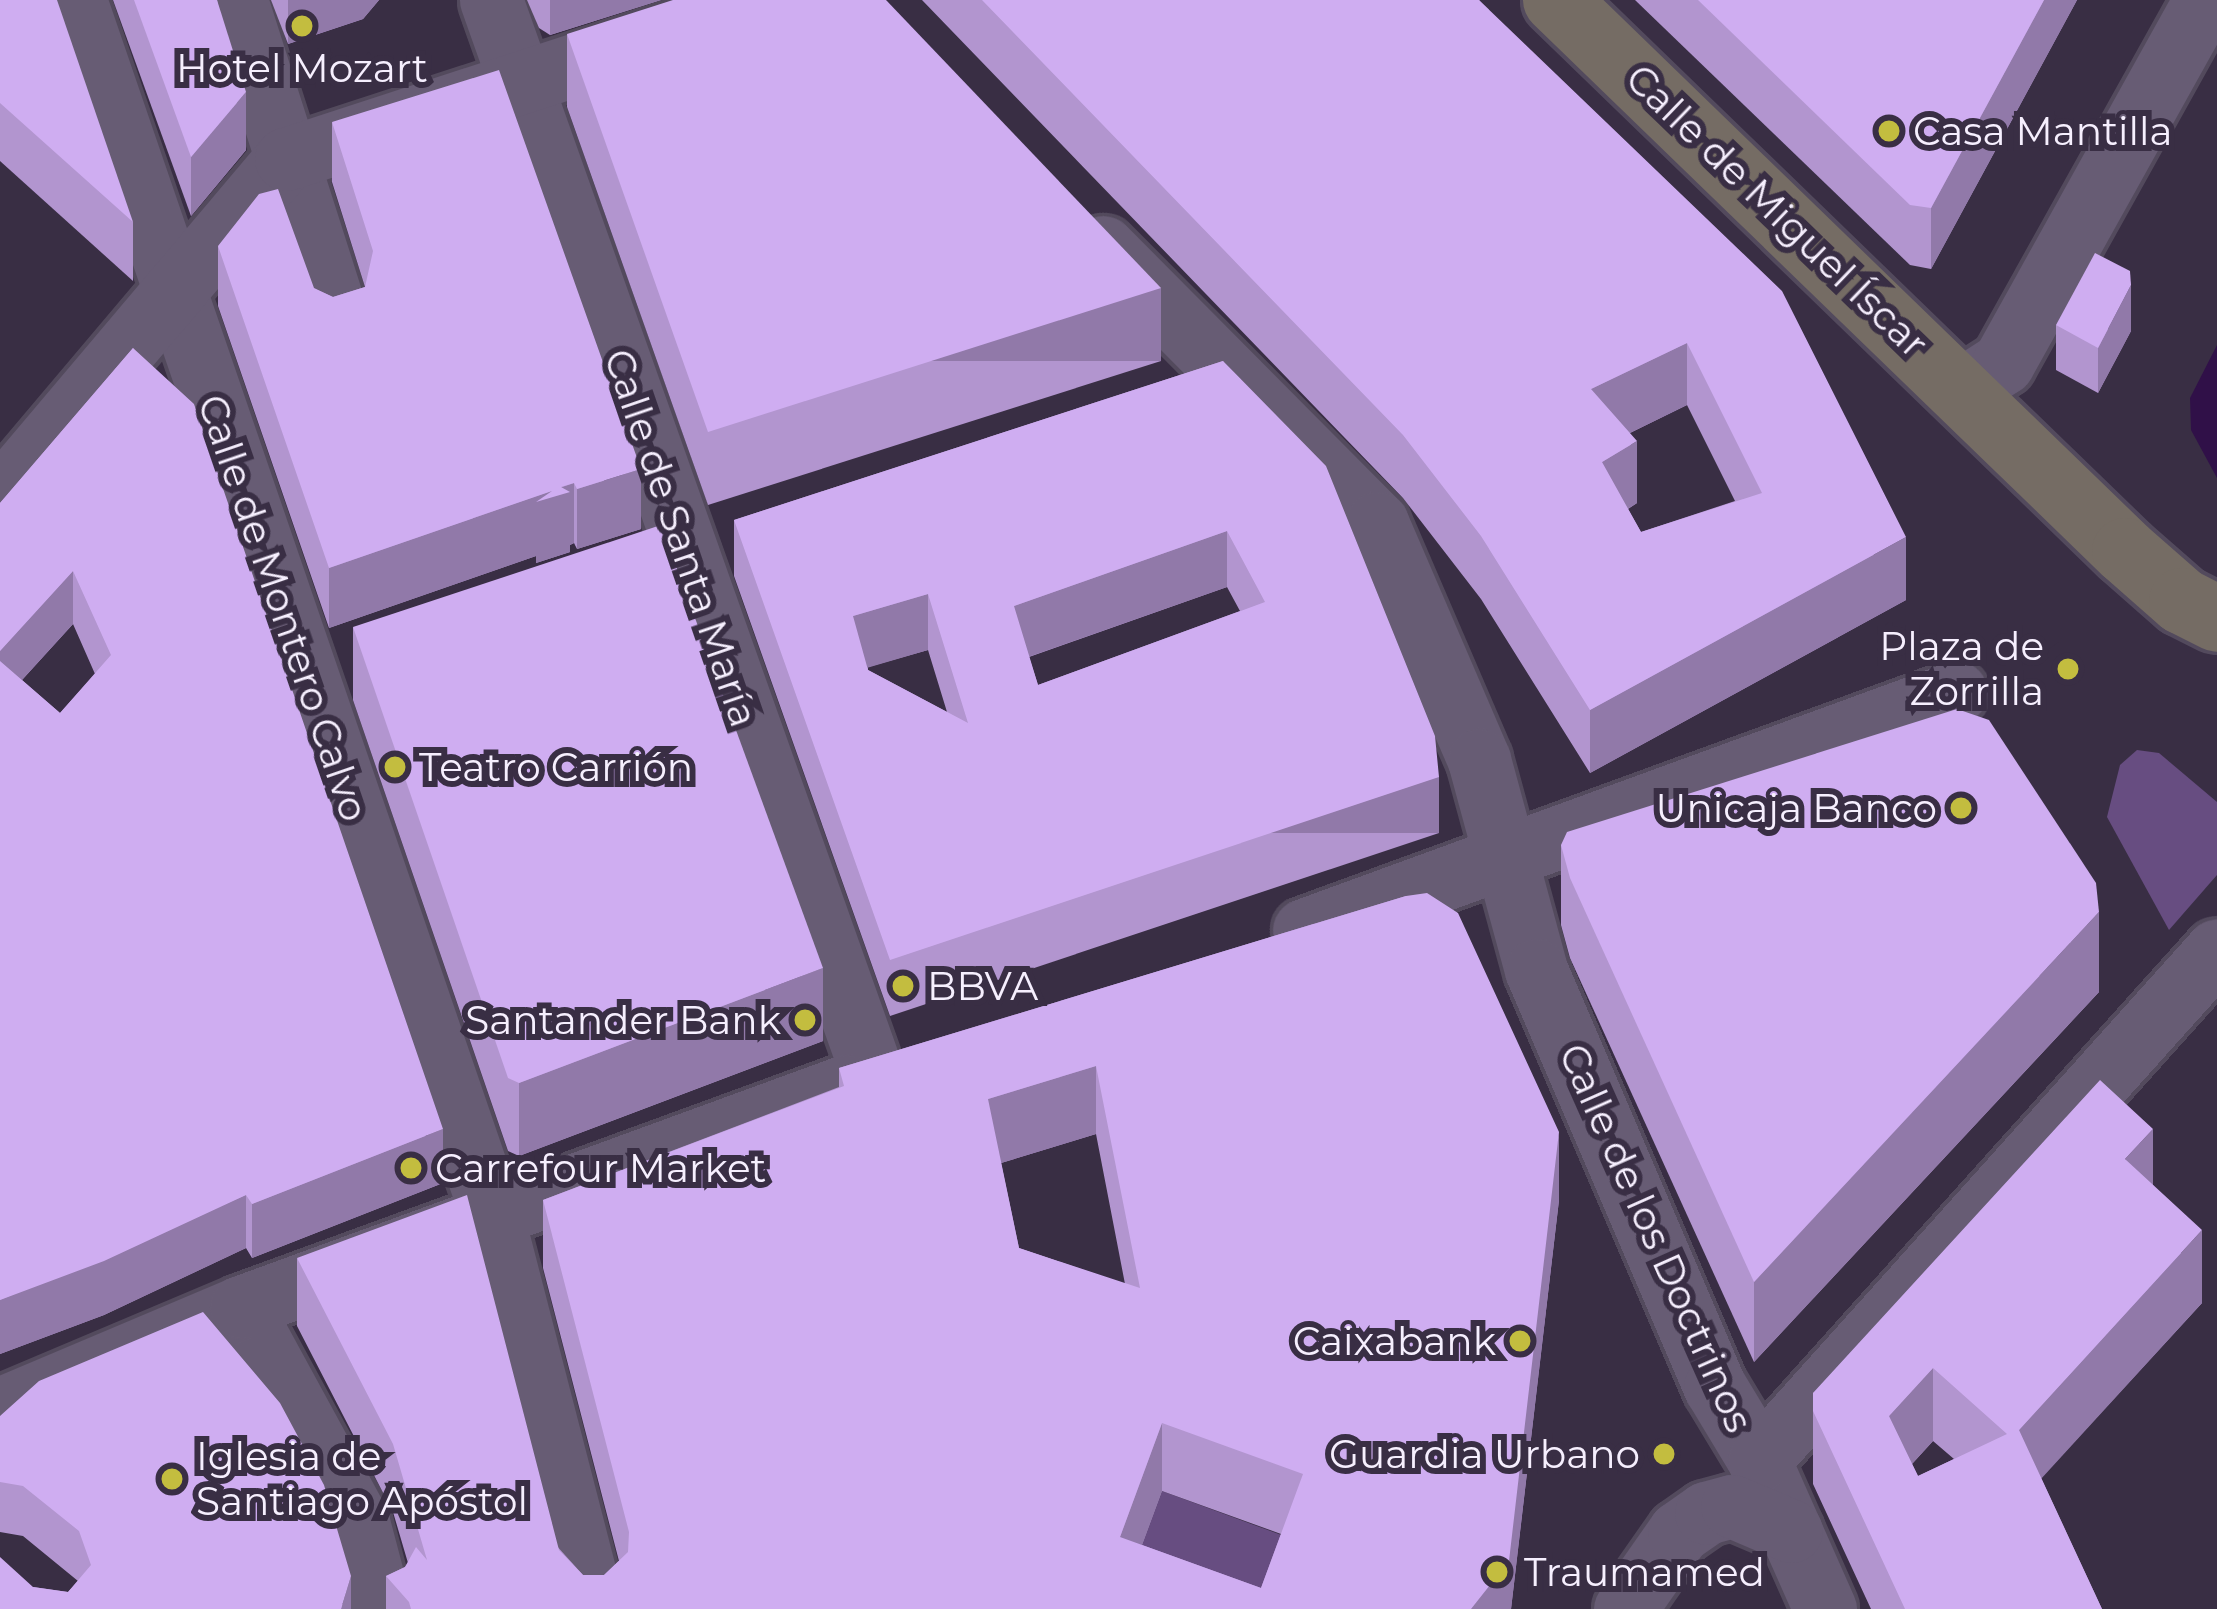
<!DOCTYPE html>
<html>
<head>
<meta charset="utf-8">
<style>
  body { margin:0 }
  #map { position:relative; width:2217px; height:1609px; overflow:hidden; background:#392e44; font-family:Montserrat,sans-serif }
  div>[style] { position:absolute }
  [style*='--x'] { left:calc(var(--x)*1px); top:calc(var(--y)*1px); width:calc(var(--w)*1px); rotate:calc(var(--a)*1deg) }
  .green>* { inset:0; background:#674d81 }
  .water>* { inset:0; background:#301048 }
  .roads { filter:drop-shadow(3px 0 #534a5d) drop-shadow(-3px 0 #534a5d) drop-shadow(0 3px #534a5d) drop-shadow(0 -3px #534a5d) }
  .street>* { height:63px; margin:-31.5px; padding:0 31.5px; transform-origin:31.5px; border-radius:31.5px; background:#675c74 }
  .secondary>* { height:66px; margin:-33px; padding:0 33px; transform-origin:33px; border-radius:33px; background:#756c64 }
  .wall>* { inset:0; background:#b295cf }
  .shaded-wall>* { inset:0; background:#9179a9; transform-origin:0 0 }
  .building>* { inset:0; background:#cfadf1 }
  .dots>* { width:33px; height:33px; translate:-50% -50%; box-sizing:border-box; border:6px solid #392e44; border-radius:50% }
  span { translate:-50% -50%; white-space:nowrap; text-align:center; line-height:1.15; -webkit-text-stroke:12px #392e44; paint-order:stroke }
  .poi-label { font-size:39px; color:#f6effe }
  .left { translate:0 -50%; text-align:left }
  .right { translate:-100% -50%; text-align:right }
  .street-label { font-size:39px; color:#f6effe }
</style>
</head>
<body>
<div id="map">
  <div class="green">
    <div style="clip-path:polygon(2137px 750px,2159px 753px,2217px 802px,2217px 875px,2169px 930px,2107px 817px,2120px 765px)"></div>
    <div style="clip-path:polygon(1162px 1491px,1303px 1543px,1278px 1609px,1120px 1605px)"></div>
  </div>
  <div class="water">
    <div style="clip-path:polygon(2217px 345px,2217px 478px,2191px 430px,2190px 398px)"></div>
  </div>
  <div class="roads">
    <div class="street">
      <div style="--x:75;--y:0;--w:1285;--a:71.06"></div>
      <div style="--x:492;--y:1215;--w:407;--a:75.5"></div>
      <div style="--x:236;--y:0;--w:338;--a:72.3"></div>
      <div style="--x:491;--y:0;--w:1142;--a:70.45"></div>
      <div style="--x:1103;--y:247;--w:389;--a:45.2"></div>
      <div style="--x:1377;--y:523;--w:258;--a:66.7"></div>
      <div style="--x:1479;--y:760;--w:218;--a:74.8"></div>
      <div style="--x:1536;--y:970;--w:454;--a:66.8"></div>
      <div style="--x:1715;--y:1387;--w:85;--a:58.9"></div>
      <div style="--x:1759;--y:1460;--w:163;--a:66.1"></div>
      <div style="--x:1964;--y:388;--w:46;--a:-32.7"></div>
      <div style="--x:2003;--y:363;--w:415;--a:-60.9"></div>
      <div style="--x:0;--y:497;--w:443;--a:-49.8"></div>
      <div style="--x:286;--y:159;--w:513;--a:-18.05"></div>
      <div style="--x:1304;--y:930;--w:694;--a:-20.05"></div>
      <div style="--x:241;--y:1307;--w:245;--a:61.4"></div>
      <div style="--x:358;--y:1522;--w:90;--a:75.2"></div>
      <div style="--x:0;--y:1409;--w:262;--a:-22.9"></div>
      <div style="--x:241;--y:1307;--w:644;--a:-20.07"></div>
      <div style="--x:1759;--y:1460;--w:685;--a:-48.07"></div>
      <div style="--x:1625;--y:1609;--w:94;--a:-55"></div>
      <div style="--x:1679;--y:1532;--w:33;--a:-35"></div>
      <div style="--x:1706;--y:1513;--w:27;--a:-15"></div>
      <div style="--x:1732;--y:1506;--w:64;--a:23"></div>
    </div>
    <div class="secondary">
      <div style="--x:1556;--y:0;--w:792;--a:44.08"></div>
      <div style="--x:2125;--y:551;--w:76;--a:41.3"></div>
      <div style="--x:2182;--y:601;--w:39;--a:27"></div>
    </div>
  </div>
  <div class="wall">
    <div style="clip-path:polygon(0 0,133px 222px,133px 281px,0 161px)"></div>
    <div style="clip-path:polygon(113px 0,217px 0,246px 150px,191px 216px)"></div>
    <div style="clip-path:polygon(271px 0,379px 0,363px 19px,288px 44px)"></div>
    <div style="clip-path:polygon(527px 0,661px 0,550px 35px,539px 28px)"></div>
    <div style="clip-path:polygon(evenodd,922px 0,1479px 0,1906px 600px,1590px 773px,1481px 599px,1403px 498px,922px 0,1687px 405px,1735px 501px,1641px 532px,1628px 509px,1637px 503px,1630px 433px,1687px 405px)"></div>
    <div style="clip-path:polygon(1635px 0,2077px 0,1931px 269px,1910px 265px)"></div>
    <div style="clip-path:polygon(567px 34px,1161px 361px,708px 505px,567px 107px)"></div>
    <div style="clip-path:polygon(332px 122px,641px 529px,577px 549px,574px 543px,570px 545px,570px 552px,536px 563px,536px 556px,329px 628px,218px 306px,218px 246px,333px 297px,365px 287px,332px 182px)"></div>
    <div style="clip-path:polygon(2056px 325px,2131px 331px,2098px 393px,2056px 370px)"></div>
    <div style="clip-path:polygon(evenodd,133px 348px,443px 1183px,252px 1258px,246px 1248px,104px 1315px,0 1354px,0 503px,133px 348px,73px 624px,95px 674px,60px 713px,22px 680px,73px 624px)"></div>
    <div style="clip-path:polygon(evenodd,1223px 361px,1439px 833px,890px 1016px,734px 576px,734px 520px,1223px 361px,1227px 587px,1240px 611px,1038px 685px,1029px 657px,1227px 587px,1223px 361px,928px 650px,947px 712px,868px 670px,868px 667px,928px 650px)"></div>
    <div style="clip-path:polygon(353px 627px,823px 1041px,519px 1156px,508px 1151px,353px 700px)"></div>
    <div style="clip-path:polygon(1561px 845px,2099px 992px,1754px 1362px,1570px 958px,1561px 925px)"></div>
    <div style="clip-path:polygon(evenodd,1406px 896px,1559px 1200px,1511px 1609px,386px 1609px,386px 1576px,405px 1567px,408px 1563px,393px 1512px,297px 1326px,297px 1258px,583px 1575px,604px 1575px,619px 1561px,543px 1268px,543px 1200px,839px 1087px,839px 1068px,1406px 896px,1096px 1134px,1125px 1284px,1019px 1248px,1001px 1163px,1096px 1134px,1406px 896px,1162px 1491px,1281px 1534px,1261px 1588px,1142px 1545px,1162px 1491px)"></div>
    <div style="clip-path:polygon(evenodd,2153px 1185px,2202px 1303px,2041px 1478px,2102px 1609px,1871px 1609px,1813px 1484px,1813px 1393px,2153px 1185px,1933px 1441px,1954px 1459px,1918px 1476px,1912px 1464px,1933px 1441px)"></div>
    <div style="clip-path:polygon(0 1416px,351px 1609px,0 1609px,33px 1587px,68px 1592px,78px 1581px,23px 1536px,0 1532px)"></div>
  </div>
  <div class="shaded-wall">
    <div style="clip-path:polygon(288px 0,379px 0,363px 19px,288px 44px)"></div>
    <div style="clip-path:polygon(550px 0,661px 0,550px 35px)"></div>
    <div style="clip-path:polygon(2044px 0,2077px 0,1931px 269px,1931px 208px)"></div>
    <div style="clip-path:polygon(246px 92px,246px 150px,191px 216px,191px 157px)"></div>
    <div style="clip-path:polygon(2131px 285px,2131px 331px,2098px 393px,2098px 348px)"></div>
    <div style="left:1161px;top:288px;width:73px;height:475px;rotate:90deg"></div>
    <div style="clip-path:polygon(1687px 343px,1687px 405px,1591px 452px,1591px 389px)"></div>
    <div style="clip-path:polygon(1637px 441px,1637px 503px,1602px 525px,1602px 462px)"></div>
    <div style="clip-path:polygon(641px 469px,641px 529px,577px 549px,577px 489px)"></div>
    <div style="clip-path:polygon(574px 483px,574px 543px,570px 545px,570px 552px,536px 563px,536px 556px,329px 628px,329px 568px)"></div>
    <div style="clip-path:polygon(1227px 531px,1227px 587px,1014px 662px,1014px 606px)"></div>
    <div style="clip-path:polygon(1906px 537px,1906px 600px,1590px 773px,1590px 710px)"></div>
    <div style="clip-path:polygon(73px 571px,73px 624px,0 704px,0 651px)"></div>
    <div style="clip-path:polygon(928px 594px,928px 650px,853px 672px,853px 616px)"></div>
    <div style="left:1439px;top:777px;width:56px;height:579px;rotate:90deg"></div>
    <div style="clip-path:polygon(2099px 912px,2099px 992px,1754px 1362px,1754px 1282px)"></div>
    <div style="clip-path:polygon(823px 968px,823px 1041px,519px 1156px,519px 1083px)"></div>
    <div style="clip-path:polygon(1096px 1066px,1096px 1134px,988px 1167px,988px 1099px)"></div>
    <div style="clip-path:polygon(443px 1129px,443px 1183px,252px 1258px,252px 1204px)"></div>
    <div style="clip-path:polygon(2153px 1129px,2153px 1202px,2125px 1159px)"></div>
    <div style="clip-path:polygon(1559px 1132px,1559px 1200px,1511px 1609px,1471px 1609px)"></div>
    <div style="clip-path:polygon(246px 1195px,246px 1248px,104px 1315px,0 1354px,0 1300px)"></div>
    <div style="clip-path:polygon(2202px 1230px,2202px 1303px,2019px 1503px,2019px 1430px)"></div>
    <div style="clip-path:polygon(1933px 1368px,1933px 1441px,1889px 1489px,1889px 1416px)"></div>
    <div style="clip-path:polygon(1162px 1423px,1162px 1491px,1120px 1605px,1120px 1537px)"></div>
    <div style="clip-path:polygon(351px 1576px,351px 1609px,341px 1609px)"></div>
  </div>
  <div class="building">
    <div style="clip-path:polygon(0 0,57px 0,133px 222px,0 103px)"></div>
    <div style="clip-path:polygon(134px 0,217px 0,246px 92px,191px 157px)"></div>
    <div style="clip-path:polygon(673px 0,886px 0,1161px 288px,708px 432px,567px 34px)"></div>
    <div style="clip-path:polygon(evenodd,982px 0,1479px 0,1782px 291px,1906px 537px,1590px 710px,1481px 536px,1403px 435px,982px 0,1687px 343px,1762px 493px,1641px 532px,1602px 462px,1637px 441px,1591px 389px,1687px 343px)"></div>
    <div style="clip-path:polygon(1698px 0,2044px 0,1931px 208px,1910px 205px)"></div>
    <div style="clip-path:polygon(499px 70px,641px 469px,577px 489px,574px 483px,561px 487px,570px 492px,536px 502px,552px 491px,329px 568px,218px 246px,259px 194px,278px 189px,314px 288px,333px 297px,365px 287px,373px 251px,332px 122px)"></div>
    <div style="clip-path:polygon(2095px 253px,2130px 271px,2131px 285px,2098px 348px,2056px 325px)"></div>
    <div style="clip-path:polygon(133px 348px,194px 404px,443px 1129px,252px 1204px,246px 1195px,104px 1261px,0 1300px,0 661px,60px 713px,111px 655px,73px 571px,0 651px,0 503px)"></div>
    <div style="clip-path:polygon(evenodd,1223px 361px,1326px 466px,1435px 736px,1439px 777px,890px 960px,734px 520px,1223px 361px,1227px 531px,1265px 602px,1038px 685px,1014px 606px,1227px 531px,1223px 361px,928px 594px,968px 723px,868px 670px,853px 616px,928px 594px)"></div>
    <div style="clip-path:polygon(661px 525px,823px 968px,519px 1083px,508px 1078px,353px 627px)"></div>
    <div style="clip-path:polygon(1957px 709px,1989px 720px,2096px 883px,2099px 912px,1754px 1282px,1570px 878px,1561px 845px,1567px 832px)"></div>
    <div style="clip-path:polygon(evenodd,1427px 893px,1458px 913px,1559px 1132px,1509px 1561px,1471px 1609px,411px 1609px,409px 1602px,386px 1576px,405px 1567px,416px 1547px,427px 1560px,393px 1444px,297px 1258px,467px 1195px,559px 1550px,583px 1575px,604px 1575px,628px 1552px,629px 1532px,543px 1200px,844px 1086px,839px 1068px,1406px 896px,1427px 893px,1096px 1066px,1140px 1288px,1019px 1248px,988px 1099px,1096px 1066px,1427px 893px,1162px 1423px,1303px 1474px,1261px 1588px,1120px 1537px,1162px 1423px)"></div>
    <div style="clip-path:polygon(evenodd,2100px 1080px,2153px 1129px,2125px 1159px,2202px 1230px,2019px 1430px,2102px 1609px,1905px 1609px,1813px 1411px,1813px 1393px,2100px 1080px,1933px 1368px,2007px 1434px,1918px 1476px,1889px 1416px,1933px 1368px)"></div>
    <div style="clip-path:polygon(203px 1312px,280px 1403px,324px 1485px,351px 1576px,341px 1609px,0 1609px,0 1557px,33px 1587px,68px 1592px,91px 1565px,79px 1531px,23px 1486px,0 1482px,0 1416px,39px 1381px)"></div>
  </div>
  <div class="dots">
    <div style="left:302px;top:26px;background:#c3bd3f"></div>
    <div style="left:1889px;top:131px;background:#c3bd3f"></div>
    <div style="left:2068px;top:669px;background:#c3bd3f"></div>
    <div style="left:395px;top:767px;background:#c3bd3f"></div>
    <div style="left:1961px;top:808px;background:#c3bd3f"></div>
    <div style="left:903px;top:986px;background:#c3bd3f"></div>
    <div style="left:805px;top:1020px;background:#c3bd3f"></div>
    <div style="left:411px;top:1168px;background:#c3bd3f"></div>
    <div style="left:1520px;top:1341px;background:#c3bd3f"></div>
    <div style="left:1664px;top:1454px;background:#c3bd3f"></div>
    <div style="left:172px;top:1479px;background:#c3bd3f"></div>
    <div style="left:1497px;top:1572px;background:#c3bd3f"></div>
  </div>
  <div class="poi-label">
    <span style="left:302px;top:68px">Hotel Mozart</span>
    <span class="left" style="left:1913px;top:131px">Casa Mantilla</span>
    <span class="right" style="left:2044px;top:669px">Plaza de<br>Zorrilla</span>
    <span class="left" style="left:419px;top:767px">Teatro Carrión</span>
    <span class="right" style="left:1937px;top:808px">Unicaja Banco</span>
    <span class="left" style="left:927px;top:986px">BBVA</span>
    <span class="right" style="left:781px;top:1020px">Santander Bank</span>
    <span class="left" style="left:435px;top:1168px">Carrefour Market</span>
    <span class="right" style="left:1496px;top:1341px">Caixabank</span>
    <span class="right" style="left:1640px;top:1454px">Guardia Urbano</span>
    <span class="left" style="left:196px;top:1479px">Iglesia de<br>Santiago Apóstol</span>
    <span class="left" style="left:1524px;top:1572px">Traumamed</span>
  </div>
  <div class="street-label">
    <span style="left:1777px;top:211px;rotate:44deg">Calle de Miguel Íscar</span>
    <span style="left:681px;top:538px;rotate:71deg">Calle de Santa María</span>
    <span style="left:283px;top:608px;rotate:71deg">Calle de Montero Calvo</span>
    <span style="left:1656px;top:1238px;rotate:66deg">Calle de los Doctrinos</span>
  </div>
</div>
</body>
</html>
